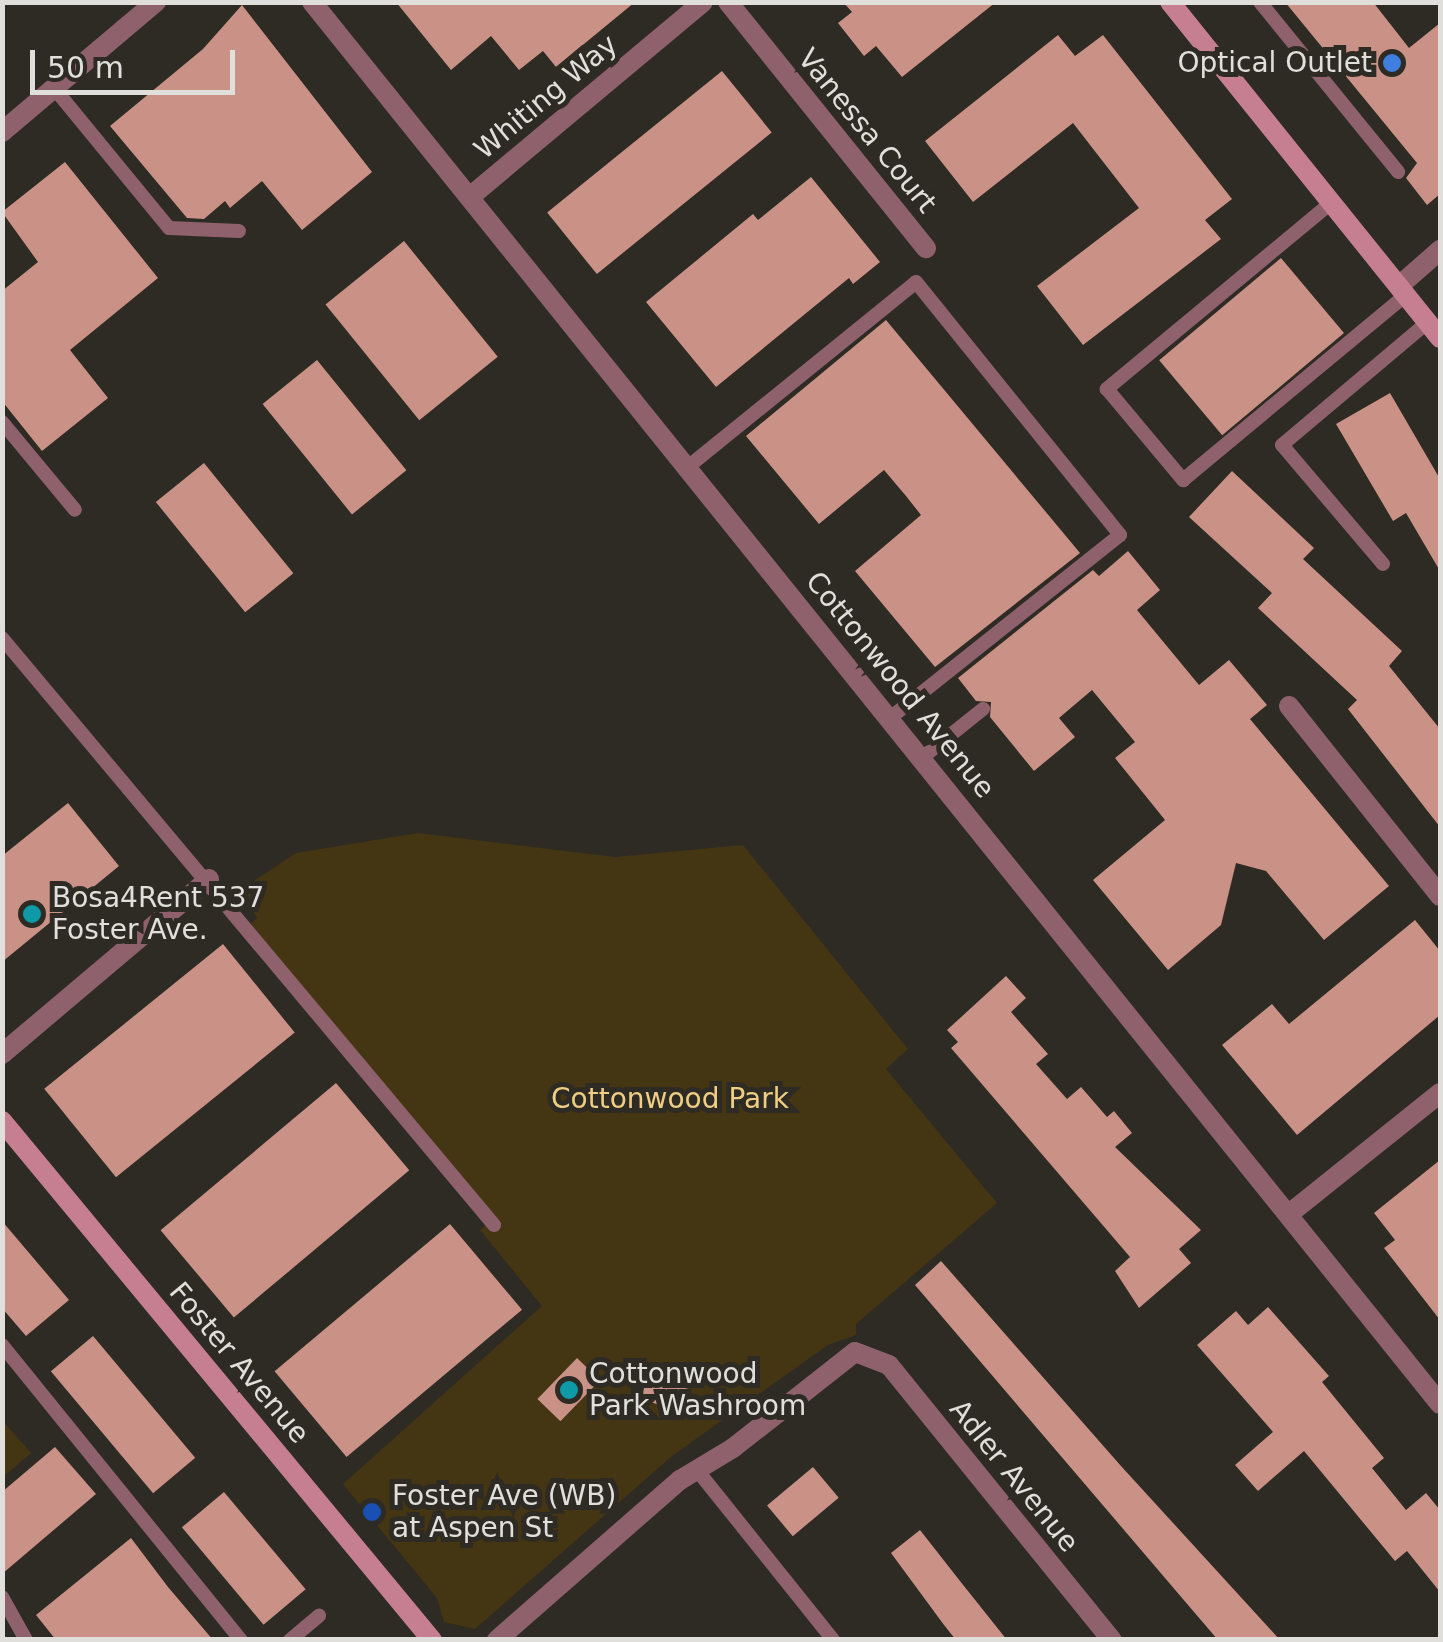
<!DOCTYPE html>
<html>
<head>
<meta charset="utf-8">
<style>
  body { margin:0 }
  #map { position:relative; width:1443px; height:1642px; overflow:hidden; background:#2e2b24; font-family:"DejaVu Sans",sans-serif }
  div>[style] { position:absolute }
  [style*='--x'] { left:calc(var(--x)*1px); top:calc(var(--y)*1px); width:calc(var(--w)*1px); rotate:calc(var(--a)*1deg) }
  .green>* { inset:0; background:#443513 }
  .building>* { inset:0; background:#ca9186; transform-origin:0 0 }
  .lane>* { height:14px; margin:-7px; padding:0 7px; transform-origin:7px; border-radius:7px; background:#8e616c }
  .street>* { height:20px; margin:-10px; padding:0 10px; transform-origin:10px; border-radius:10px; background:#8e616c }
  .secondary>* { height:20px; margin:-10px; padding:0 10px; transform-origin:10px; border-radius:10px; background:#c57f90 }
  .dots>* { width:28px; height:28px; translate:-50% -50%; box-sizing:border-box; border:5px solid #2e2b24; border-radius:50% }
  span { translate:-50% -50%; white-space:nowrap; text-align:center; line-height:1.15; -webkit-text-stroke:10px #2e2b24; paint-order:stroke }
  .poi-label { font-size:28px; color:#e1dfdb }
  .right { translate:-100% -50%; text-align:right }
  .left { translate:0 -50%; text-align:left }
  .street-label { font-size:28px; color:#e1dfdb }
  .park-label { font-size:28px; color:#efcd82 }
  .frame { position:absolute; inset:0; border:5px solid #e1dfdb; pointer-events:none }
  .scale { position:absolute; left:30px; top:50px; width:205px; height:45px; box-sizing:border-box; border:5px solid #e1dfdb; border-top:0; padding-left:12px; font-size:30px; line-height:35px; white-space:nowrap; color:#e1dfdb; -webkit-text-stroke:8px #2e2b24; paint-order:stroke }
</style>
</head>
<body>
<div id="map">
  <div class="green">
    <div style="clip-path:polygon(418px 833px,615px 857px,743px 845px,908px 1049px,886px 1069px,997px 1203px,856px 1324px,856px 1335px,828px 1345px,672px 1456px,475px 1629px,444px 1622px,437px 1598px,343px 1484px,542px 1306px,480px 1230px,490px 1221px,248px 926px,257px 918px,240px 890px,296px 853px)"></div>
    <div style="clip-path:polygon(2px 1420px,31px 1453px,3px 1477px,2px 1477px)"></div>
  </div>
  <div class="building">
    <div style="clip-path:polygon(396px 2px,635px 2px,556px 67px,543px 51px,519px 70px,491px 36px,451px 70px)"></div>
    <div style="clip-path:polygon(843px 2px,996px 2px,902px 77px,876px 46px,864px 56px,838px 23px,852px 12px)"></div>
    <div style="clip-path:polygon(1285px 2px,1373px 2px,1409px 48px,1440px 23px,1440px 194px,1427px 205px,1406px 178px,1417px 163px)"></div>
    <div style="clip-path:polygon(242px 5px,372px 172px,302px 230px,262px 181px,230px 208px,225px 201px,204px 219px,187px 218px,110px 126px,203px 49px)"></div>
    <div style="clip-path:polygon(1058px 35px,1075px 56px,1103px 35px,1232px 199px,1205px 220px,1221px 239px,1083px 345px,1037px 286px,1139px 208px,1073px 123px,973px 202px,925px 141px)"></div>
    <div style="left:722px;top:71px;width:79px;height:225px;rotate:51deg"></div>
    <div style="clip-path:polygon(65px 162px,158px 278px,70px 350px,108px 398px,42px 451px,2px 401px,2px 291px,38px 262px,2px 212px)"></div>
    <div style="clip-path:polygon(811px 177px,880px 262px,853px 284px,849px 278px,716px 387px,646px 302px,753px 214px,758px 220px)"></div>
    <div style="left:404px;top:241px;width:149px;height:101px;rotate:51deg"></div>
    <div style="left:1281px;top:258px;width:98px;height:159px;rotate:50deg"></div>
    <div style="clip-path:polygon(886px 320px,1080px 553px,935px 667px,855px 571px,921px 515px,906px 496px,884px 470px,819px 524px,746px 436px)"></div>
    <div style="left:317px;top:360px;width:142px;height:70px;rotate:51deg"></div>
    <div style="clip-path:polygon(1390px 393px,1440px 479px,1440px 571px,1406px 513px,1393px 521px,1336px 424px)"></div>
    <div style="left:204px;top:463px;width:142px;height:62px;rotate:51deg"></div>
    <div style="clip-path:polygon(1232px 471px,1314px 548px,1303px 559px,1402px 651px,1389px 666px,1440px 729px,1440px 827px,1348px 709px,1357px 700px,1258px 608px,1272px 593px,1189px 517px)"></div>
    <div style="clip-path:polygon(1128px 551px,1160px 590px,1137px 610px,1199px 685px,1229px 660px,1267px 705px,1250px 719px,1389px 886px,1324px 940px,1266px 871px,1236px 863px,1221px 925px,1168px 970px,1093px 880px,1165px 820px,1115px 758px,1135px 742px,1092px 690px,1059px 718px,1075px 737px,1034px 771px,990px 717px,991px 702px,976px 701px,958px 678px,1093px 570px,1099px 576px)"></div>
    <div style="clip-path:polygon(68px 803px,119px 866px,2px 962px,2px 856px)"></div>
    <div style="clip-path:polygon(1415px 920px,1440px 951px,1440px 1015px,1297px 1135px,1222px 1045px,1272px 1004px,1289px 1024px)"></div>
    <div style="left:223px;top:944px;width:114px;height:230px;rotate:51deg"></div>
    <div style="clip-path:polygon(1006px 976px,1026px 998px,1011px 1012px,1048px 1054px,1036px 1064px,1067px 1099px,1081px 1087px,1107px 1117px,1114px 1111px,1132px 1133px,1115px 1147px,1201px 1230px,1179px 1249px,1191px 1263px,1139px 1308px,1115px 1271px,1130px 1257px,951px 1048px,958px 1042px,947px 1030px)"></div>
    <div style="left:336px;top:1083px;width:114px;height:229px;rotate:50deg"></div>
    <div style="clip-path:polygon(1440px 1160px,1440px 1320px,1384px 1248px,1395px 1240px,1374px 1213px)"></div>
    <div style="clip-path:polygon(2px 1221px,69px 1300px,26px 1336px,2px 1308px)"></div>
    <div style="left:450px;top:1224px;width:112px;height:229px;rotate:50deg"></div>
    <div style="clip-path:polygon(941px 1261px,1121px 1466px,1280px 1640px,1218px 1640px,1194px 1612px,915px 1285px)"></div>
    <div style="clip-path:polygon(1268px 1307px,1329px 1376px,1322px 1382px,1384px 1458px,1372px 1468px,1406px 1510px,1426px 1493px,1440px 1510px,1440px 1592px,1407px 1551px,1395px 1561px,1304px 1451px,1258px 1491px,1235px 1465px,1273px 1432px,1197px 1345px,1236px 1311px,1248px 1325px)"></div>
    <div style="left:93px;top:1336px;width:159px;height:55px;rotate:50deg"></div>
    <div style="left:577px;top:1358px;width:32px;height:57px;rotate:44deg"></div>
    <div style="left:648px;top:1376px;width:44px;height:24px;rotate:18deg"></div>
    <div style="clip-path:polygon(55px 1447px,96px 1494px,2px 1574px,2px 1492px)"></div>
    <div style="left:813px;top:1467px;width:40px;height:60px;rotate:50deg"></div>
    <div style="left:224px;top:1492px;width:127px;height:55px;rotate:50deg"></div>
    <div style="clip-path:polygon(920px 1530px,960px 1581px,1007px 1640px,956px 1640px,944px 1625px,891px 1553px)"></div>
    <div style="clip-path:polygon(131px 1538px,168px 1587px,213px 1640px,56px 1640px,36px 1615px)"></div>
  </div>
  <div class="lane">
    <div style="--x:1260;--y:2;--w:219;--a:50.9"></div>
    <div style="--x:54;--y:88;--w:181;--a:50.6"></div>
    <div style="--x:169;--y:228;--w:70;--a:2.5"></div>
    <div style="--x:1332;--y:202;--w:293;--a:140.3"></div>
    <div style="--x:1107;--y:389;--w:119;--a:50.1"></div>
    <div style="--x:1183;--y:480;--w:290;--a:-39.7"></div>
    <div style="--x:2;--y:422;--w:114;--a:50.3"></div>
    <div style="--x:689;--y:466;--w:292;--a:-39"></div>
    <div style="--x:916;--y:282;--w:325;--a:51.1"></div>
    <div style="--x:1120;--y:535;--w:293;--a:141.5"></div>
    <div style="--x:1383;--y:564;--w:156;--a:-130.3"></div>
    <div style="--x:1282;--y:445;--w:191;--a:-40.1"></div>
    <div style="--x:2;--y:638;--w:766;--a:50.03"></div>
    <div style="--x:923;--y:757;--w:77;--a:-38.7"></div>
    <div style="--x:2;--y:1345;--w:380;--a:51"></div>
    <div style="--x:697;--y:1470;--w:218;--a:51.3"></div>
    <div style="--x:2;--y:1597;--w:49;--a:60.8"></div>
    <div style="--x:290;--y:1640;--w:38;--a:-40"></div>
  </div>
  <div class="street">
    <div style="--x:312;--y:2;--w:1799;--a:51.18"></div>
    <div style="--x:728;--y:2;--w:316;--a:51.2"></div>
    <div style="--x:2;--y:132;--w:202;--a:-40.2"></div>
    <div style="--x:471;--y:196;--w:302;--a:-39.9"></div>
    <div style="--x:1399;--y:286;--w:55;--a:-41.3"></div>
    <div style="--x:1289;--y:706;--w:243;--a:51.5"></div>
    <div style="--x:2;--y:1054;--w:271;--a:-40.2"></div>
    <div style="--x:1289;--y:1214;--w:193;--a:-38.7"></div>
    <div style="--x:497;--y:1640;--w:243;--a:-41.2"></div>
    <div style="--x:680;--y:1480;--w:62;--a:-31.1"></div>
    <div style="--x:733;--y:1448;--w:155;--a:-38.2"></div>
    <div style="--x:855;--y:1352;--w:36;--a:21"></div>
    <div style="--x:889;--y:1365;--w:354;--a:51"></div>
  </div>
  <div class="secondary">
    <div style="--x:1170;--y:2;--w:431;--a:51.2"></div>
    <div style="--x:2;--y:1121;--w:674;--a:50.36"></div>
  </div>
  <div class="dots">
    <div style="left:1392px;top:63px;background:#3f7fe0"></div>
    <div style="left:32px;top:914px;background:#0f9aa8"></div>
    <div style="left:569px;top:1390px;background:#0f9aa8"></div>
    <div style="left:372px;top:1512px;background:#1a4fb4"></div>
  </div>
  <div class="poi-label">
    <span class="right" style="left:1372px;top:63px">Optical Outlet</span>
    <span class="left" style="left:52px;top:914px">Bosa4Rent 537<br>Foster Ave.</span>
    <span class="left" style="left:589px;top:1390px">Cottonwood<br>Park Washroom</span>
    <span class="left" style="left:392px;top:1512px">Foster Ave (WB)<br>at Aspen St</span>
  </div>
  <div class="street-label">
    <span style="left:546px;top:97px;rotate:-40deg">Whiting Way</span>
    <span style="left:867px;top:131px;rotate:51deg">Vanessa Court</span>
    <span style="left:900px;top:685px;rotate:51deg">Cottonwood Avenue</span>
    <span style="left:239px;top:1363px;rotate:50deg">Foster Avenue</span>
    <span style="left:1014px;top:1476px;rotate:51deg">Adler Avenue</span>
  </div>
  <div class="park-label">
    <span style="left:670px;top:1099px">Cottonwood Park</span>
  </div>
  <div class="frame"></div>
  <div class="scale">50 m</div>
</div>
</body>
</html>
